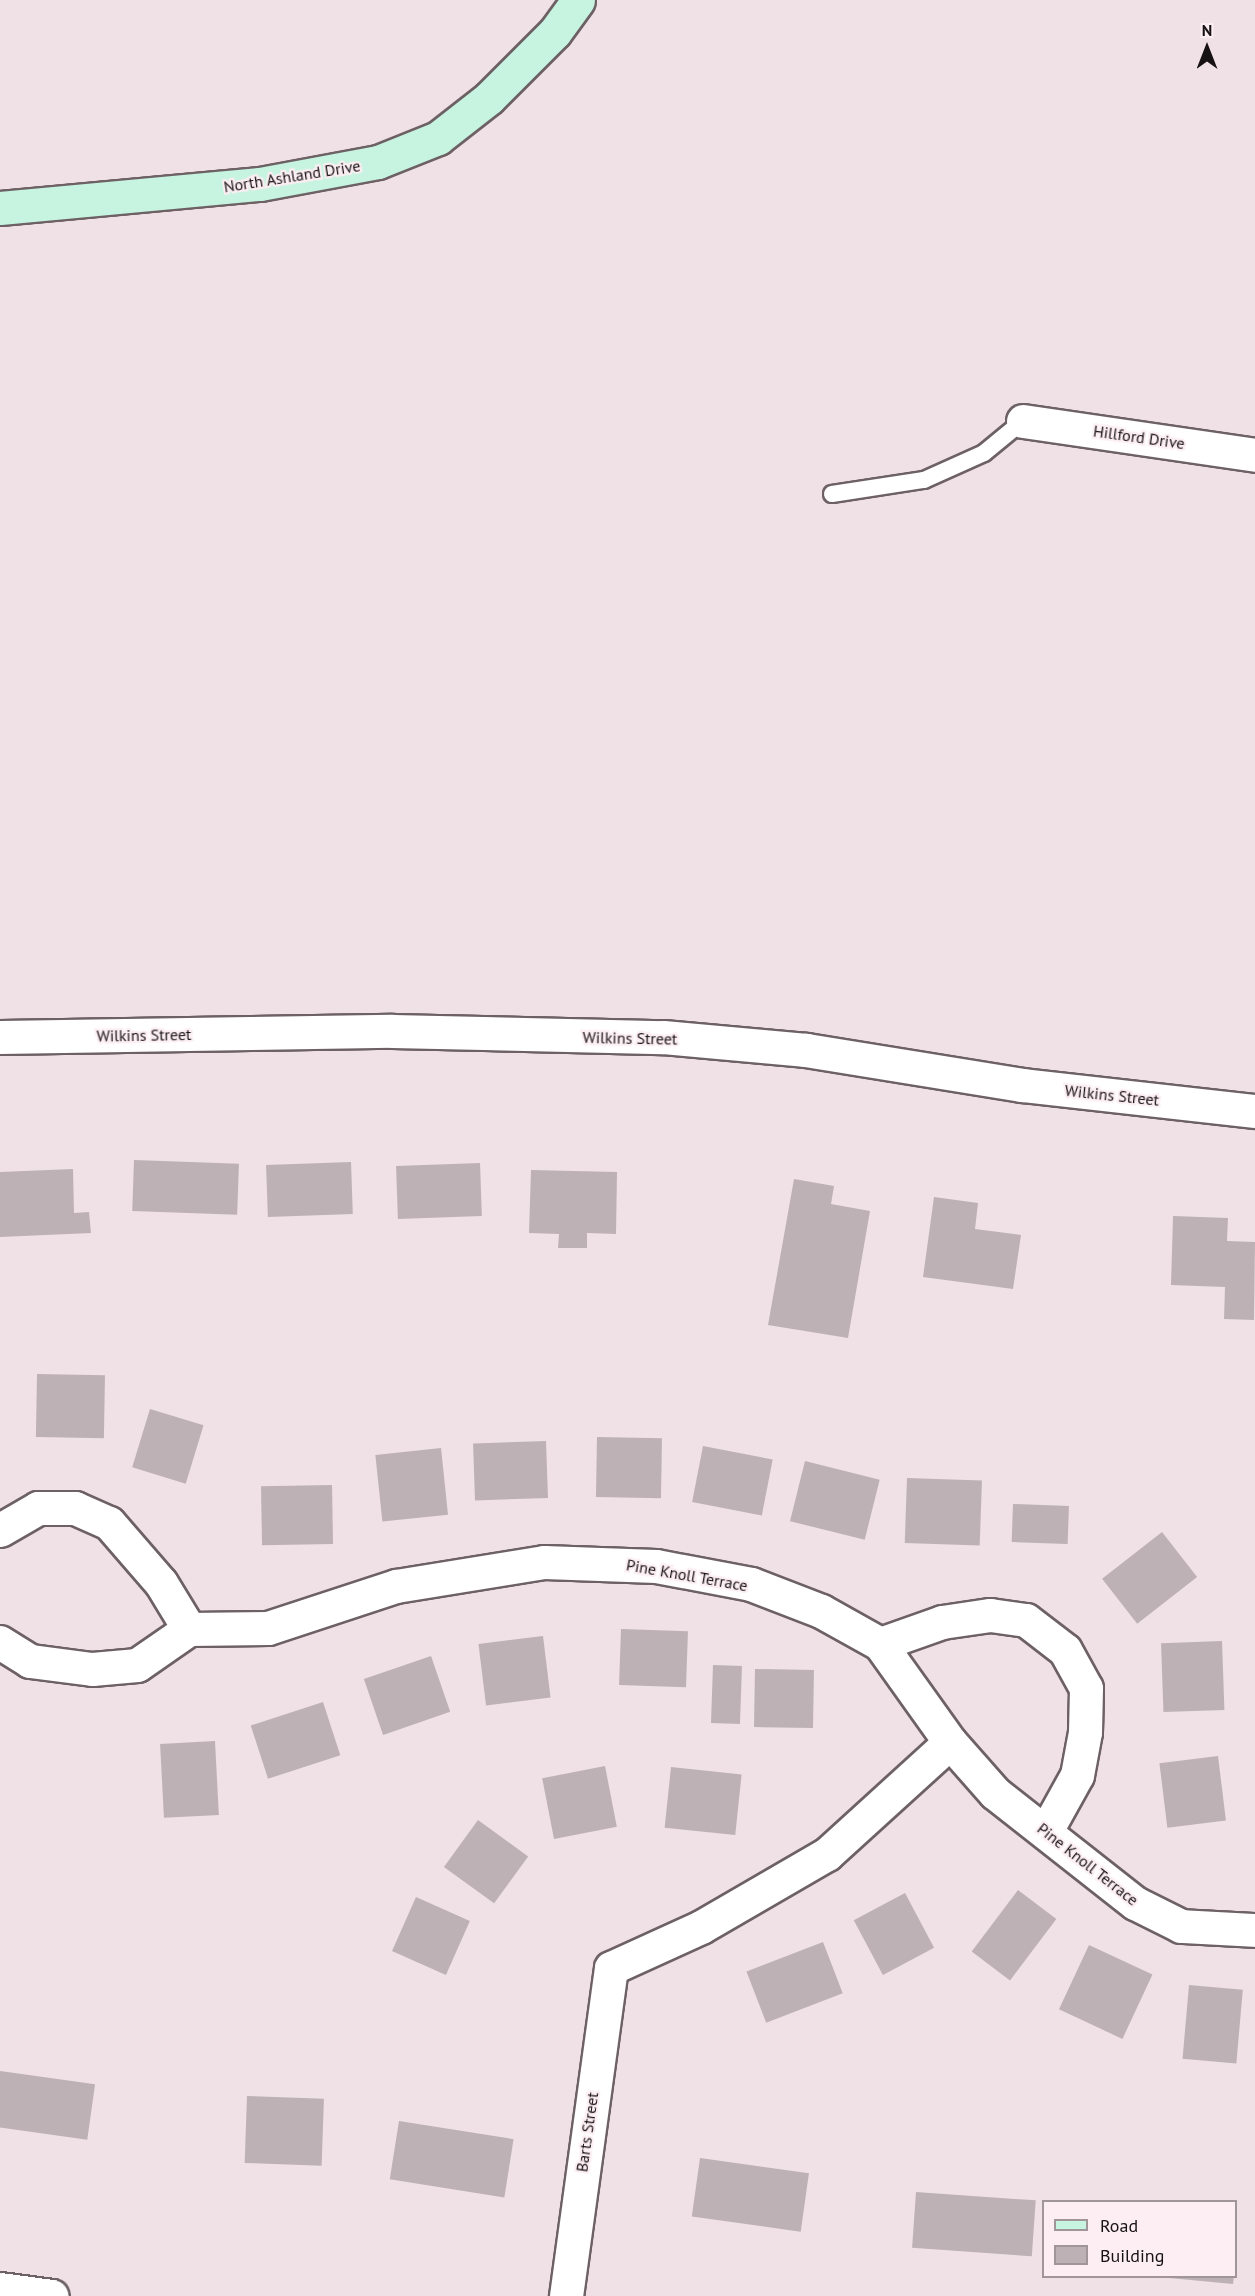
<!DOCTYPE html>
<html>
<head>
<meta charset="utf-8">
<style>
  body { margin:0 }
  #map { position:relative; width:1255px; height:2296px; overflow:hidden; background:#efe1e6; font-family:"PT Sans",sans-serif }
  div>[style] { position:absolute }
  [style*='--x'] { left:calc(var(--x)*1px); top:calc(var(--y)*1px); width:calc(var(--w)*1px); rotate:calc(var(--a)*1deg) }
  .building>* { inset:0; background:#beb1b5; transform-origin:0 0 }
  .roads { filter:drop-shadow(2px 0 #6d6165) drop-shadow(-2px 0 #6d6165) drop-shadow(0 2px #6d6165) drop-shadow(0 -2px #6d6165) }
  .lane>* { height:16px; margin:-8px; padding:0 8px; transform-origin:8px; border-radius:8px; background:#fff }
  .street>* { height:33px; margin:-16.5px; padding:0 16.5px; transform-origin:16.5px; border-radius:16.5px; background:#fff }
  .secondary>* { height:33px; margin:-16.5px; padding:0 16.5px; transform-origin:16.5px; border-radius:16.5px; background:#c7f4e0 }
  span { translate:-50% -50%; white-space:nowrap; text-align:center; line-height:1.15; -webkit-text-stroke:4.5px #fceef3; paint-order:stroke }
  .street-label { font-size:16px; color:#161214 }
  .legend { position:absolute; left:1042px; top:2200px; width:195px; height:78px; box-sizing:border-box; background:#fceef3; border:2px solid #a0969a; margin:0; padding:8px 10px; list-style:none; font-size:18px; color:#161214 }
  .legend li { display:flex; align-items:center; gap:12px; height:30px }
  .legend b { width:30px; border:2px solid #a0969a }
  .north { position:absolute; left:1177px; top:18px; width:60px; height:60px; -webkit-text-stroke:4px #fceef3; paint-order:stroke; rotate:0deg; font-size:16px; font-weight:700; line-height:24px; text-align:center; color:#161214 }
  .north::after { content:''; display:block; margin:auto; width:21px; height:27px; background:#161214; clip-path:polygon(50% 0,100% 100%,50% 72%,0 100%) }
</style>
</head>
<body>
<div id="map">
  <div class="building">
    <div style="left:134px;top:1160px;width:105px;height:51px;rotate:2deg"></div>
    <div style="left:351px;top:1162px;width:52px;height:85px;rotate:88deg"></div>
    <div style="left:480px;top:1163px;width:53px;height:84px;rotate:88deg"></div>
    <div style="clip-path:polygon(73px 1169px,74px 1213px,89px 1212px,91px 1233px,0 1237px,0 1172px)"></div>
    <div style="clip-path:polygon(531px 1170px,617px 1172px,616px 1234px,587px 1233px,587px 1248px,558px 1248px,559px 1234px,529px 1233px)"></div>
    <div style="clip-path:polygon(794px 1179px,834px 1186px,831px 1204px,870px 1211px,848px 1338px,768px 1325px)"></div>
    <div style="clip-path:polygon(934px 1197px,978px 1203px,975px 1229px,1021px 1235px,1013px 1289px,923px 1277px)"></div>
    <div style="clip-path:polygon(1173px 1216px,1228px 1218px,1227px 1241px,1255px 1242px,1254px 1320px,1224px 1319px,1225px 1287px,1171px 1285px)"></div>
    <div style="left:37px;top:1374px;width:68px;height:63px;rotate:1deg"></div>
    <div style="left:150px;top:1409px;width:56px;height:61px;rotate:17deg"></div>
    <div style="left:597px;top:1437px;width:65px;height:60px;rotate:1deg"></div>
    <div style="left:546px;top:1441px;width:57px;height:73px;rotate:88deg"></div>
    <div style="left:703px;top:1446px;width:71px;height:57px;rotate:11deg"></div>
    <div style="left:441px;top:1448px;width:67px;height:66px;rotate:84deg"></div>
    <div style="left:805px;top:1461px;width:77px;height:62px;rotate:14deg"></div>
    <div style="left:907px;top:1478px;width:75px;height:65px;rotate:2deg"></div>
    <div style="left:332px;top:1485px;width:59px;height:71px;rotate:89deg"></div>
    <div style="left:1013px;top:1504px;width:56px;height:38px;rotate:2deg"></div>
    <div style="left:1162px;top:1532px;width:57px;height:76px;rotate:52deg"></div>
    <div style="left:621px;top:1629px;width:67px;height:56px;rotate:2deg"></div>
    <div style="left:543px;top:1636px;width:62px;height:65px;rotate:83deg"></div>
    <div style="left:1222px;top:1641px;width:69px;height:61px;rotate:88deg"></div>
    <div style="left:431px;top:1656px;width:59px;height:71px;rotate:71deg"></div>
    <div style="left:713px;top:1665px;width:29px;height:58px;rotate:2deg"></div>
    <div style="left:755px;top:1669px;width:59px;height:58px;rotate:1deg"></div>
    <div style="left:323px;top:1702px;width:56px;height:76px;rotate:72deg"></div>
    <div style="left:215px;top:1741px;width:74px;height:55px;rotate:87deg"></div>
    <div style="left:1218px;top:1756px;width:65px;height:59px;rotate:83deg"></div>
    <div style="left:605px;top:1766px;width:62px;height:64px;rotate:79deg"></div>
    <div style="left:671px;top:1767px;width:71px;height:61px;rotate:6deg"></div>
    <div style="left:478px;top:1820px;width:62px;height:58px;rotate:36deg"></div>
    <div style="left:1018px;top:1890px;width:48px;height:77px;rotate:37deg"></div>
    <div style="left:905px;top:1893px;width:62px;height:58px;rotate:62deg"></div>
    <div style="left:416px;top:1897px;width:59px;height:59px;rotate:24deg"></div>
    <div style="left:823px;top:1942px;width:55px;height:82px;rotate:69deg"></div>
    <div style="left:1089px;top:1945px;width:70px;height:71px;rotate:25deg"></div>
    <div style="left:1189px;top:1985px;width:54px;height:74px;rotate:5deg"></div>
    <div style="left:0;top:2071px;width:96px;height:56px;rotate:8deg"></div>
    <div style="left:247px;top:2096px;width:77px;height:67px;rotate:2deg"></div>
    <div style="left:399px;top:2121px;width:116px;height:59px;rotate:9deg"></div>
    <div style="left:700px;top:2158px;width:110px;height:59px;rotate:8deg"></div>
    <div style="left:916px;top:2192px;width:120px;height:56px;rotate:4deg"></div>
    <div style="clip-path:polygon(1148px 2276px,1234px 2276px,1233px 2284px)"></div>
  </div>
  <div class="roads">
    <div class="lane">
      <div style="--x:832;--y:494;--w:93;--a:-8.7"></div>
      <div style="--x:924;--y:480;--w:66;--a:-24.2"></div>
      <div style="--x:984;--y:453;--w:50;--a:-39.4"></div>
    </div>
    <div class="street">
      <div style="--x:1023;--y:421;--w:234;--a:8.3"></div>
      <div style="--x:0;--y:1037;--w:392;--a:-0.9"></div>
      <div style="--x:392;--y:1031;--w:271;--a:1.3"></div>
      <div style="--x:663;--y:1037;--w:144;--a:5.2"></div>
      <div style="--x:806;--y:1050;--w:219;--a:9.2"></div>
      <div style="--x:1022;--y:1085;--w:234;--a:6.4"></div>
      <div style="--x:0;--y:1530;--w:44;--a:-30.1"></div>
      <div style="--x:38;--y:1508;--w:37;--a:0"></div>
      <div style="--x:75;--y:1508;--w:37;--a:24"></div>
      <div style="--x:109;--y:1523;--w:79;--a:49.1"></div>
      <div style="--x:161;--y:1583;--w:54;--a:58.7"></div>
      <div style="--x:189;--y:1629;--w:63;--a:145.3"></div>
      <div style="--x:137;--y:1665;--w:45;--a:174.9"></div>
      <div style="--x:92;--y:1669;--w:63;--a:-172.6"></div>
      <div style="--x:30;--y:1661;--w:36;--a:-148"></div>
      <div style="--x:189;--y:1629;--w:79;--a:-0.7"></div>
      <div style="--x:268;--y:1628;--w:135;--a:-18.2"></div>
      <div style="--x:396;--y:1586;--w:150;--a:-9.2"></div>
      <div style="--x:544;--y:1562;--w:112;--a:2"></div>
      <div style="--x:656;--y:1566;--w:97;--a:10.7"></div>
      <div style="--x:751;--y:1584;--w:75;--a:21.1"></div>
      <div style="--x:821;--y:1611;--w:68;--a:29.2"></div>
      <div style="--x:880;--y:1644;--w:120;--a:54.5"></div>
      <div style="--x:950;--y:1742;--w:68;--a:48.6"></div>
      <div style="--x:995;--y:1793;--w:178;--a:38.2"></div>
      <div style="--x:1135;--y:1903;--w:51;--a:26.6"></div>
      <div style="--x:1181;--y:1926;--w:74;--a:3.1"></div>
      <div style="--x:880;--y:1644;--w:66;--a:-19.5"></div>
      <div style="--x:942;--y:1622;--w:49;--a:-8.3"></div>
      <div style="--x:990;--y:1615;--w:36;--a:8"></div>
      <div style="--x:1026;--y:1620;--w:49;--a:37.6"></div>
      <div style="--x:1065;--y:1650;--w:43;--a:61.1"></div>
      <div style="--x:1086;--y:1688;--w:44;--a:91.3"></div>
      <div style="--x:1085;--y:1732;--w:44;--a:100.5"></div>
      <div style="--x:1077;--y:1775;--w:64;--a:119"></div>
      <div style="--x:0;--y:2289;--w:52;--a:7.7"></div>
      <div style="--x:566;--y:2296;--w:331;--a:-82.2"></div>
      <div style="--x:611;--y:1968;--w:99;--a:-24.5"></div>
      <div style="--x:701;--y:1927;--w:146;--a:-30.1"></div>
      <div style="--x:827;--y:1854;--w:166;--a:-42.3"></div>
    </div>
    <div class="secondary">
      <div style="--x:0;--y:208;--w:261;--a:-5.3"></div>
      <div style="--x:260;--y:184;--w:120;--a:-10.6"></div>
      <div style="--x:378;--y:162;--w:65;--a:-21.8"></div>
      <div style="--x:438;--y:138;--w:65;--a:-38.1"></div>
      <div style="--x:489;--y:98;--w:93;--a:-45"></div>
      <div style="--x:555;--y:32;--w:39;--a:-54"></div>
    </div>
  </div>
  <div class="street-label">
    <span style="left:292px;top:176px;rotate:-9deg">North Ashland Drive</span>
    <span style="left:1139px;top:437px;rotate:8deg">Hillford Drive</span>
    <span style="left:144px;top:1035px;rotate:-1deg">Wilkins Street</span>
    <span style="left:630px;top:1038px;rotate:1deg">Wilkins Street</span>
    <span style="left:1112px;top:1095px;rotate:6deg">Wilkins Street</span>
    <span style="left:687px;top:1575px;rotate:10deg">Pine Knoll Terrace</span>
    <span style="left:1088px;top:1864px;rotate:38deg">Pine Knoll Terrace</span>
    <span style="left:587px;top:2132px;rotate:-82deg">Barts Street</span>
  </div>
  <ul class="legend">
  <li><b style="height:8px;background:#c7f4e0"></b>Road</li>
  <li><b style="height:16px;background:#beb1b5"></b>Building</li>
  </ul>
  <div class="north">N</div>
</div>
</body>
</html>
